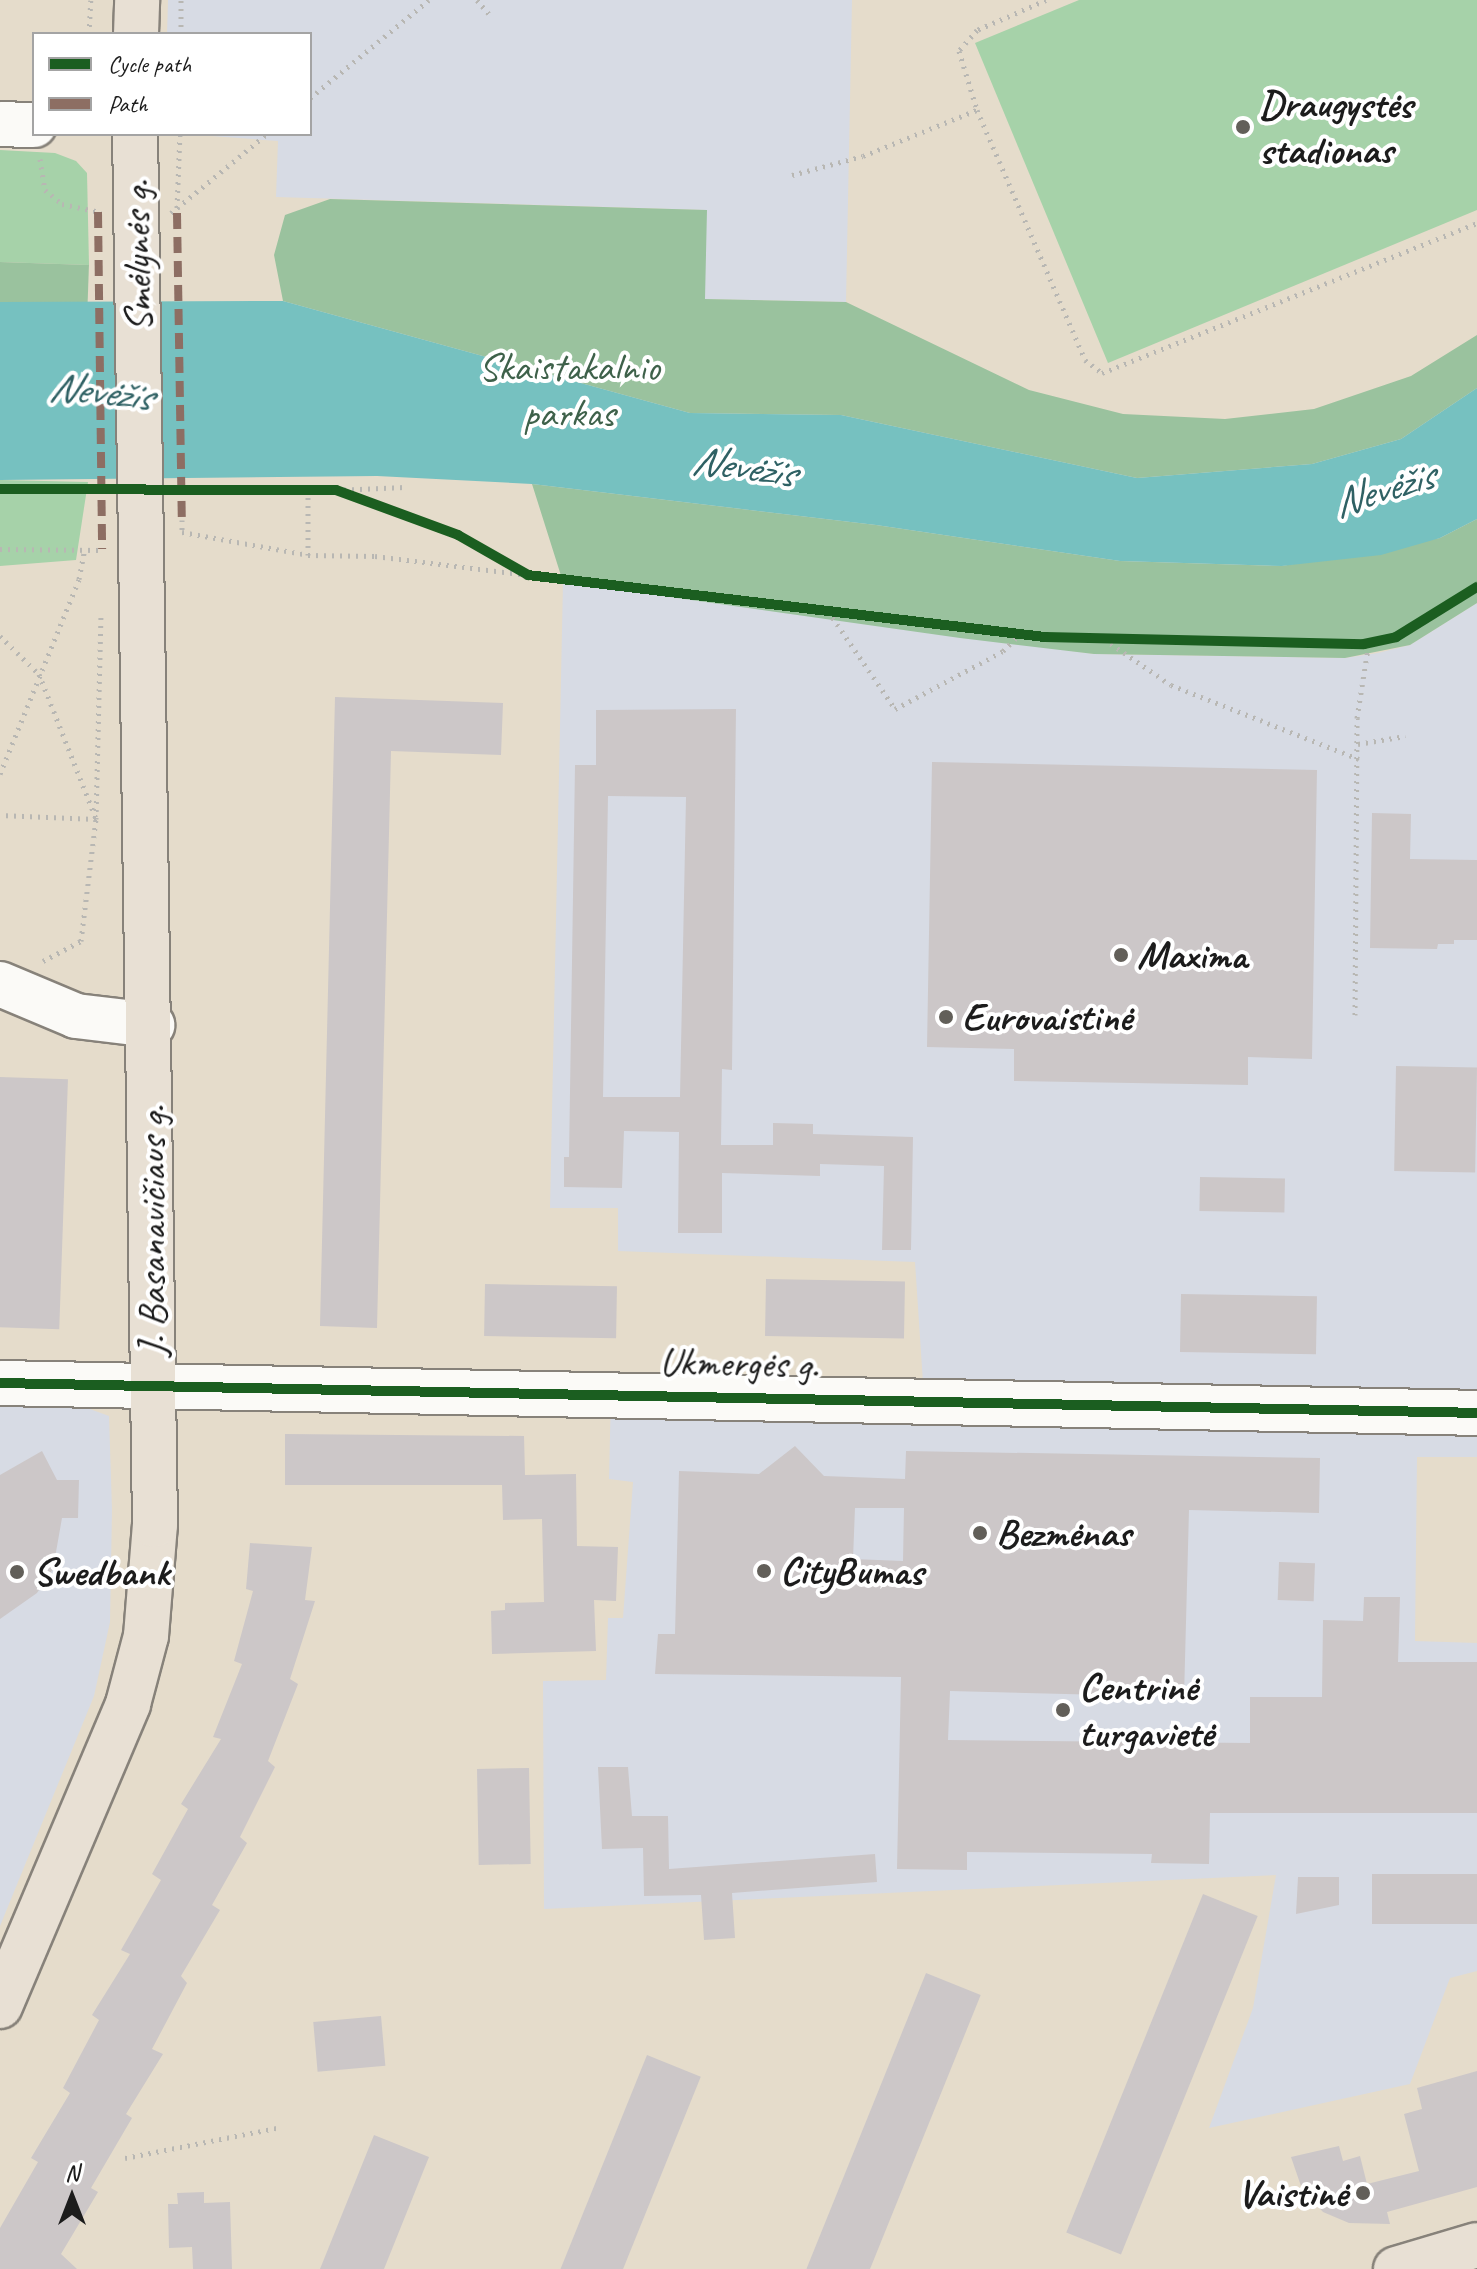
<!DOCTYPE html>
<html>
<head>
<meta charset="utf-8">
<style>
  body { margin:0 }
  #map { position:relative; width:1477px; height:2269px; overflow:hidden; background:#e5dccb; font-family:Caveat,sans-serif }
  div>[style] { position:absolute }
  [style*='--x'] { left:calc(var(--x)*1px); top:calc(var(--y)*1px); width:calc(var(--w)*1px); rotate:calc(var(--a)*1deg) }
  .built>* { inset:0; background:#d7dbe4 }
  .green>* { inset:0; background:#a6d2a9 }
  .forest>* { inset:0; background:#9ac29e; transform-origin:0 0 }
  .water>* { inset:0; background:#76c1c0 }
  .building>* { inset:0; background:#ccc7c8; transform-origin:0 0 }
  .path>* { height:5px; margin-top:-2.5px; transform-origin:0; background:repeating-linear-gradient(90deg,#b8b7b3 0 2px,transparent 0 8px) }
  .roads { filter:drop-shadow(2px 0 #87827a) drop-shadow(-2px 0 #87827a) drop-shadow(0 2px #87827a) drop-shadow(0 -2px #87827a) }
  .minor>* { height:44px; margin:-22px; padding:0 22px; transform-origin:22px; border-radius:22px; background:#fbfaf7 }
  .major>* { height:44px; margin:-22px; padding:0 22px; transform-origin:22px; border-radius:22px; background:#e8e0d4 }
  .highway>* { height:44px; margin:-22px; padding:0 22px; transform-origin:22px; border-radius:22px; background:#e8e0d4 }
  .quiet>* { height:8px; margin-top:-4px; transform-origin:0; background:repeating-linear-gradient(90deg,#8d6e63 0 16px,transparent 0 24px) }
  .cycleway>* { height:10px; margin:-5px; padding:0 5px; transform-origin:5px; border-radius:5px; background:#1b5e20 }
  .dots>* { width:22px; height:22px; translate:-50% -50%; box-sizing:border-box; border:4px solid #fff; border-radius:50% }
  span { translate:-50% -50%; white-space:nowrap; text-align:center; line-height:1.15; -webkit-text-stroke:8px #fff; paint-order:stroke }
  .poi-label { font-size:40px; color:#1c1c1c; font-weight:700 }
  .left { translate:0 -50%; text-align:left }
  .right { translate:-100% -50%; text-align:right }
  .street-label { font-size:40px; color:#1c1c1c }
  .park-label { font-size:40px; color:#3e614a }
  .water-label { font-size:42px; color:#2f6164; font-style:italic }
  .legend { position:absolute; left:32px; top:32px; width:280px; height:104px; box-sizing:border-box; background:#fff; border:2px solid #a4a4a4; margin:0; padding:10px 14px; list-style:none; font-size:24px; color:#1c1c1c }
  .legend li { display:flex; align-items:center; gap:16px; height:40px }
  .legend b { width:40px; border:2px solid #a4a4a4 }
  .north { position:absolute; left:32px; top:2157px; width:80px; height:80px; -webkit-text-stroke:6px #fff; paint-order:stroke; rotate:0deg; font-size:22px; font-weight:700; line-height:32px; text-align:center; color:#1c1c1c }
  .north::after { content:''; display:block; margin:auto; width:28px; height:36px; background:#1c1c1c; clip-path:polygon(50% 0,100% 100%,50% 72%,0 100%) }
</style>
</head>
<body>
<div id="map">
  <div class="built">
    <div style="clip-path:polygon(168px 0,852px 0,846px 302px,704px 299px,706px 210px,276px 197px,278px 141px,184px 134px,310px 134px,310px 34px,167px 34px)"></div>
    <div style="clip-path:polygon(563px 582px,1094px 654px,1345px 658px,1378px 653px,1410px 645px,1477px 603px,1477px 1457px,1417px 1457px,1415px 1641px,1477px 1643px,1477px 1971px,1450px 1978px,1410px 2084px,1209px 2128px,1253px 2008px,1276px 1875px,544px 1909px,543px 1681px,606px 1680px,608px 1618px,623px 1618px,633px 1482px,609px 1479px,611px 1392px,924px 1398px,915px 1262px,618px 1251px,618px 1208px,550px 1208px)"></div>
    <div style="clip-path:polygon(0 1402px,76px 1404px,109px 1416px,112px 1510px,110px 1622px,94px 1696px,0 1926px)"></div>
  </div>
  <div class="green">
    <div style="clip-path:polygon(1079px 0,1477px 0,1477px 210px,1108px 363px,975px 43px)"></div>
    <div style="clip-path:polygon(0 150px,55px 153px,76px 161px,87px 173px,89px 265px,0 262px)"></div>
    <div style="clip-path:polygon(0 480px,88px 482px,76px 560px,0 566px)"></div>
  </div>
  <div class="forest">
    <div style="clip-path:polygon(330px 199px,707px 210px,705px 299px,846px 302px,1029px 390px,1123px 414px,1225px 419px,1314px 409px,1411px 376px,1477px 335px,1477px 388px,1401px 439px,1312px 464px,1137px 478px,841px 415px,690px 413px,283px 301px,274px 255px,285px 215px)"></div>
    <div style="left:0;top:262px;width:89px;height:40px;rotate:2deg"></div>
    <div style="clip-path:polygon(532px 484px,876px 525px,1120px 561px,1282px 566px,1440px 538px,1477px 519px,1477px 603px,1410px 645px,1345px 658px,1094px 654px,960px 638px,563px 582px)"></div>
  </div>
  <div class="water">
    <div style="clip-path:polygon(283px 301px,690px 413px,841px 415px,1137px 478px,1312px 464px,1401px 439px,1477px 388px,1477px 519px,1440px 538px,1381px 555px,1282px 566px,1120px 561px,876px 525px,532px 484px,377px 476px,0 480px,0 302px)"></div>
  </div>
  <div class="building">
    <div style="clip-path:polygon(335px 697px,503px 703px,501px 755px,391px 751px,377px 1328px,320px 1326px)"></div>
    <div style="clip-path:polygon(evenodd,736px 709px,732px 1070px,722px 1069px,721px 1145px,773px 1145px,773px 1123px,813px 1124px,813px 1134px,913px 1137px,911px 1250px,882px 1250px,884px 1166px,820px 1164px,820px 1176px,722px 1173px,722px 1233px,678px 1233px,679px 1132px,624px 1131px,622px 1188px,564px 1187px,564px 1157px,569px 1157px,575px 765px,596px 765px,596px 710px,736px 709px,608px 796px,686px 797px,680px 1097px,603px 1097px,608px 796px)"></div>
    <div style="clip-path:polygon(932px 762px,1317px 770px,1312px 1059px,1248px 1057px,1248px 1085px,1014px 1081px,1014px 1049px,927px 1047px)"></div>
    <div style="clip-path:polygon(1372px 813px,1411px 814px,1410px 859px,1477px 860px,1477px 940px,1454px 940px,1454px 944px,1438px 944px,1437px 949px,1370px 948px)"></div>
    <div style="left:1396px;top:1066px;width:81px;height:105px;rotate:1deg"></div>
    <div style="left:0;top:1077px;width:68px;height:250px;rotate:2deg"></div>
    <div style="left:1200px;top:1177px;width:85px;height:34px;rotate:1deg"></div>
    <div style="left:766px;top:1279px;width:139px;height:57px;rotate:1deg"></div>
    <div style="left:485px;top:1284px;width:132px;height:52px;rotate:1deg"></div>
    <div style="left:1181px;top:1294px;width:136px;height:58px;rotate:1deg"></div>
    <div style="clip-path:polygon(285px 1434px,524px 1436px,525px 1475px,576px 1474px,577px 1546px,618px 1547px,616px 1601px,594px 1600px,596px 1651px,492px 1654px,491px 1611px,505px 1610px,505px 1603px,544px 1602px,542px 1519px,503px 1520px,502px 1485px,285px 1485px)"></div>
    <div style="clip-path:polygon(evenodd,795px 1446px,824px 1476px,905px 1479px,906px 1451px,1320px 1458px,1319px 1513px,1189px 1510px,1184px 1697px,950px 1691px,948px 1740px,1250px 1743px,1250px 1697px,1322px 1697px,1323px 1620px,1363px 1621px,1364px 1597px,1400px 1597px,1398px 1662px,1477px 1662px,1477px 1813px,1210px 1813px,1209px 1864px,1151px 1863px,1152px 1854px,967px 1852px,967px 1870px,897px 1869px,901px 1677px,655px 1674px,658px 1634px,675px 1634px,679px 1471px,759px 1474px,795px 1446px,855px 1508px,904px 1508px,903px 1561px,853px 1559px,855px 1508px)"></div>
    <div style="clip-path:polygon(42px 1451px,57px 1480px,79px 1480px,78px 1518px,62px 1518px,53px 1569px,37px 1593px,0 1619px,0 1475px)"></div>
    <div style="clip-path:polygon(250px 1543px,312px 1547px,305px 1600px,315px 1601px,290px 1679px,298px 1684px,268px 1761px,275px 1767px,240px 1837px,247px 1843px,212px 1905px,220px 1910px,181px 1976px,187px 1983px,152px 2049px,163px 2054px,126px 2114px,132px 2118px,91px 2188px,98px 2192px,61px 2254px,77px 2269px,0 2269px,0 2228px,38px 2162px,31px 2158px,70px 2093px,63px 2088px,99px 2020px,92px 2015px,130px 1954px,121px 1950px,161px 1880px,152px 1874px,188px 1809px,181px 1804px,221px 1739px,213px 1737px,242px 1664px,234px 1661px,253px 1591px,246px 1589px)"></div>
    <div style="left:1279px;top:1562px;width:36px;height:38px;rotate:2deg"></div>
    <div style="clip-path:polygon(598px 1767px,628px 1767px,632px 1816px,668px 1816px,669px 1869px,875px 1854px,877px 1882px,732px 1893px,735px 1938px,704px 1940px,701px 1895px,644px 1896px,643px 1848px,602px 1849px)"></div>
    <div style="left:529px;top:1768px;width:96px;height:52px;rotate:89deg"></div>
    <div style="left:1477px;top:1874px;width:50px;height:105px;rotate:90deg"></div>
    <div style="clip-path:polygon(1298px 1877px,1339px 1877px,1339px 1905px,1296px 1914px)"></div>
    <div style="left:1203px;top:1894px;width:59px;height:365px;rotate:22deg"></div>
    <div style="left:926px;top:1973px;width:59px;height:319px;rotate:22deg"></div>
    <div style="left:381px;top:2016px;width:50px;height:68px;rotate:85deg"></div>
    <div style="left:647px;top:2055px;width:58px;height:231px;rotate:22deg"></div>
    <div style="clip-path:polygon(1477px 2071px,1477px 2187px,1387px 2212px,1390px 2224px,1349px 2223px,1323px 2212px,1302px 2189px,1291px 2157px,1339px 2146px,1343px 2161px,1360px 2156px,1367px 2184px,1419px 2171px,1404px 2114px,1422px 2109px,1417px 2088px)"></div>
    <div style="clip-path:polygon(374px 2135px,429px 2157px,384px 2269px,320px 2269px)"></div>
    <div style="clip-path:polygon(204px 2192px,204px 2203px,230px 2202px,232px 2269px,193px 2269px,192px 2247px,169px 2248px,168px 2204px,178px 2204px,177px 2193px)"></div>
  </div>
  <div class="path">
    <div style="--x:477;--y:0;--w:18;--a:49"></div>
    <div style="--x:1046;--y:0;--w:75;--a:156.5"></div>
    <div style="--x:977;--y:30;--w:28;--a:131"></div>
    <div style="--x:959;--y:51;--w:62;--a:73"></div>
    <div style="--x:977;--y:110;--w:272;--a:66.6"></div>
    <div style="--x:1085;--y:360;--w:21;--a:37"></div>
    <div style="--x:1102;--y:373;--w:404;--a:-21.8"></div>
    <div style="--x:89;--y:34;--w:34;--a:-87"></div>
    <div style="--x:181;--y:34;--w:34;--a:-90"></div>
    <div style="--x:310;--y:98;--w:154;--a:-39.5"></div>
    <div style="--x:40;--y:159;--w:31;--a:81"></div>
    <div style="--x:45;--y:190;--w:22;--a:39"></div>
    <div style="--x:62;--y:204;--w:40;--a:12"></div>
    <div style="--x:792;--y:175;--w:73;--a:-15"></div>
    <div style="--x:863;--y:156;--w:123;--a:-22"></div>
    <div style="--x:177;--y:208;--w:74;--a:-87.7"></div>
    <div style="--x:171;--y:213;--w:124;--a:-39.5"></div>
    <div style="--x:336;--y:490;--w:69;--a:-2.5"></div>
    <div style="--x:182;--y:520;--w:12;--a:90"></div>
    <div style="--x:182;--y:532;--w:128;--a:10.3"></div>
    <div style="--x:308;--y:555;--w:67;--a:0.9"></div>
    <div style="--x:375;--y:556;--w:154;--a:7.1"></div>
    <div style="--x:0;--y:549;--w:102;--a:0.6"></div>
    <div style="--x:308;--y:555;--w:65;--a:-90"></div>
    <div style="--x:828;--y:611;--w:119;--a:55.6"></div>
    <div style="--x:895;--y:709;--w:123;--a:-28.2"></div>
    <div style="--x:1003;--y:651;--w:24;--a:-45"></div>
    <div style="--x:0;--y:636;--w:54;--a:44.3"></div>
    <div style="--x:39;--y:674;--w:156;--a:68.5"></div>
    <div style="--x:96;--y:819;--w:96;--a:-177.6"></div>
    <div style="--x:1104;--y:639;--w:81;--a:34.5"></div>
    <div style="--x:1171;--y:685;--w:202;--a:21.5"></div>
    <div style="--x:1358;--y:744;--w:48;--a:-9.7"></div>
    <div style="--x:0;--y:774;--w:210;--a:-67.9"></div>
    <div style="--x:79;--y:579;--w:31;--a:-79"></div>
    <div style="--x:43;--y:961;--w:43;--a:-27.8"></div>
    <div style="--x:81;--y:941;--w:123;--a:-83"></div>
    <div style="--x:96;--y:819;--w:207;--a:-88.6"></div>
    <div style="--x:1355;--y:1015;--w:297;--a:-89.6"></div>
    <div style="--x:1357;--y:718;--w:77;--a:-81"></div>
    <div style="--x:125;--y:2158;--w:155;--a:-11.2"></div>
  </div>
  <div class="roads">
    <div class="minor">
      <div style="--x:0;--y:124;--w:34;--a:2"></div>
      <div style="--x:0;--y:984;--w:82;--a:22.8"></div>
      <div style="--x:76;--y:1016;--w:77;--a:6.8"></div>
      <div style="--x:0;--y:1383;--w:1477;--a:1.16"></div>
    </div>
    <div class="major">
      <div style="--x:1396;--y:2269;--w:84;--a:-16.5"></div>
    </div>
    <div class="highway">
      <div style="--x:136;--y:34;--w:34;--a:-88"></div>
      <div style="--x:0;--y:2006;--w:328;--a:-67"></div>
      <div style="--x:128;--y:1704;--w:70;--a:-75.2"></div>
      <div style="--x:146;--y:1636;--w:111;--a:-85.4"></div>
      <div style="--x:155;--y:1525;--w:1391;--a:-90.82"></div>
    </div>
  </div>
  <div class="quiet">
    <div style="--x:98;--y:212;--w:337;--a:89.3"></div>
    <div style="--x:177;--y:213;--w:307;--a:89.1"></div>
  </div>
  <div class="cycleway">
    <div style="--x:0;--y:489;--w:336;--a:0.2"></div>
    <div style="--x:336;--y:490;--w:130;--a:20.2"></div>
    <div style="--x:458;--y:535;--w:81;--a:29.7"></div>
    <div style="--x:528;--y:575;--w:521;--a:6.84"></div>
    <div style="--x:1045;--y:637;--w:319;--a:1.3"></div>
    <div style="--x:1364;--y:644;--w:33;--a:-12"></div>
    <div style="--x:1396;--y:637;--w:95;--a:-31.7"></div>
    <div style="--x:0;--y:1383;--w:1477;--a:1.16"></div>
  </div>
  <div class="dots">
    <div style="left:1243px;top:127px;background:#625f59"></div>
    <div style="left:1121px;top:955px;background:#625f59"></div>
    <div style="left:946px;top:1017px;background:#625f59"></div>
    <div style="left:980px;top:1533px;background:#625f59"></div>
    <div style="left:764px;top:1571px;background:#625f59"></div>
    <div style="left:17px;top:1572px;background:#625f59"></div>
    <div style="left:1063px;top:1710px;background:#625f59"></div>
    <div style="left:1363px;top:2193px;background:#625f59"></div>
  </div>
  <div class="poi-label">
    <span class="left" style="left:1259px;top:127px">Draugystės<br>stadionas</span>
    <span class="left" style="left:1137px;top:955px">Maxima</span>
    <span class="left" style="left:962px;top:1017px">Eurovaistinė</span>
    <span class="left" style="left:996px;top:1533px">Bezmėnas</span>
    <span class="left" style="left:780px;top:1571px">CityBumas</span>
    <span class="left" style="left:33px;top:1572px">Swedbank</span>
    <span class="left" style="left:1079px;top:1710px">Centrinė<br>turgavietė</span>
    <span class="right" style="left:1347px;top:2193px">Vaistinė</span>
  </div>
  <div class="street-label">
    <span style="left:137px;top:256px;rotate:-91deg">Smėlynės g.</span>
    <span style="left:152px;top:1231px;rotate:-90deg">J. Basanavičiaus g.</span>
    <span style="left:739px;top:1363px;rotate:1deg">Ukmergės g.</span>
  </div>
  <div class="park-label">
    <span style="left:569px;top:390px">Skaistakalnio<br>parkas</span>
  </div>
  <div class="water-label">
    <span style="left:100px;top:392px;rotate:6deg">Nevėžis</span>
    <span style="left:743px;top:467px;rotate:8deg">Nevėžis</span>
    <span style="left:1383px;top:490px;rotate:-17deg">Nevėžis</span>
  </div>
  <ul class="legend">
  <li><b style="height:10px;background:#1b5e20"></b>Cycle path</li>
  <li><b style="height:10px;background:#8d6e63"></b>Path</li>
  </ul>
  <div class="north">N</div>
</div>
</body>
</html>
